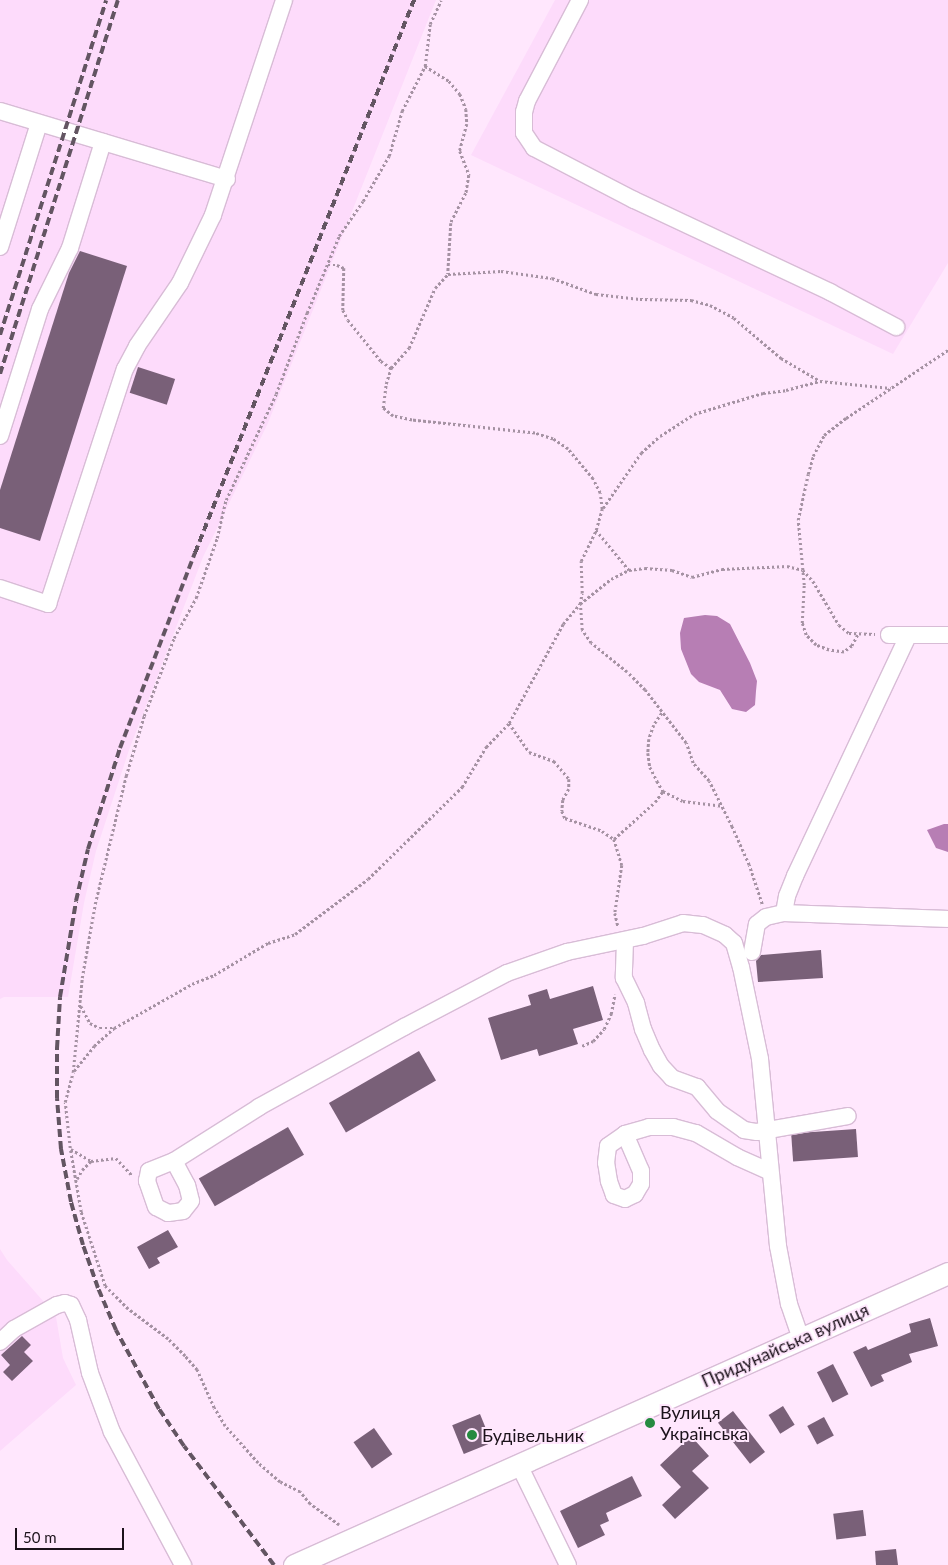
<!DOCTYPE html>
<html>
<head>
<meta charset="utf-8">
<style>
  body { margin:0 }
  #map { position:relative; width:948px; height:1565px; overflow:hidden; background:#ffe7fd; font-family:Lato,sans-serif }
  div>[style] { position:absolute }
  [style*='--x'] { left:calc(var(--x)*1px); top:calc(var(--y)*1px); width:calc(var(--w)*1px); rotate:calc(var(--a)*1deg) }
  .built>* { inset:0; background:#fddbfb }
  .water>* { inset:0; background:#b77eb4 }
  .building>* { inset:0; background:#796078; transform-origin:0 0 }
  .path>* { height:2.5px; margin-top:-1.25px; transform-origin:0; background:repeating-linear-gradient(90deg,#a592a3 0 2.5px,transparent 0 5px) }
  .roads { filter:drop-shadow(1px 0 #d8bcd6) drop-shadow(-1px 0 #d8bcd6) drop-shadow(0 1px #d8bcd6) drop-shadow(0 -1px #d8bcd6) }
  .minor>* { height:16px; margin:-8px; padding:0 8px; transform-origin:8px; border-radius:8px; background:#fff }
  .major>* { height:21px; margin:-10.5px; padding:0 10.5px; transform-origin:10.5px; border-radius:10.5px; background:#fff }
  .rail>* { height:4px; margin-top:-2px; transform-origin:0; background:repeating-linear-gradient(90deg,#635562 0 8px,transparent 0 12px) }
  .dots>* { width:14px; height:14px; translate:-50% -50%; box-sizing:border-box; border:2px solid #ffe7fd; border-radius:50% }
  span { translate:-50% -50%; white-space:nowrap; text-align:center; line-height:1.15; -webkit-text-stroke:4px #ffe7fd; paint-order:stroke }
  .street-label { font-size:18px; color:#1c121b }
  .poi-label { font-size:18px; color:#1c121b }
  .left { translate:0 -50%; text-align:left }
  .scale { position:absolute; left:15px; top:1528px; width:109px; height:22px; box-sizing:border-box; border:2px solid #1c121b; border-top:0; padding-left:6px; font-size:15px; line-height:18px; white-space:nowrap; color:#1c121b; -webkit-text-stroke:4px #ffe7fd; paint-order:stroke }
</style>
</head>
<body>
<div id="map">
  <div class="built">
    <div style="clip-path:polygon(0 0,436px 0,268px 423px,203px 557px,129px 750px,96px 851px,84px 903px,68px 997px,4px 997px,0 999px)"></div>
    <div style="clip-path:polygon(555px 0,948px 0,948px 263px,893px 354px,471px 155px)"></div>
    <div style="clip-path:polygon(0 1249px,7px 1260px,44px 1302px,44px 1308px,50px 1316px,56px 1317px,63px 1358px,76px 1385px,0 1451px)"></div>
  </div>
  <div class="water">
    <div style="clip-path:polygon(705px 615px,717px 616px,730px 624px,750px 663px,757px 681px,756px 691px,755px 705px,746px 712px,732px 709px,720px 690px,699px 682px,691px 674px,681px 649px,680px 633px,684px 618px)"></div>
    <div style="clip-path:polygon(944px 824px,948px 824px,948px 852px,936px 848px,927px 830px)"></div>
  </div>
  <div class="building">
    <div style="clip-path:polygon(80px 251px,127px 266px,40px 541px,0 528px,0 490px,69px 273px)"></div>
    <div style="left:138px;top:367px;width:39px;height:27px;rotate:18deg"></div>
    <div style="clip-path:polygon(821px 950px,823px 978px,758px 982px,756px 961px,761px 955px)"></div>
    <div style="clip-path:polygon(593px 986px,603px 1020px,573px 1029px,578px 1044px,539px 1056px,537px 1049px,501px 1060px,488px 1018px,531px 1005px,528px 995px,547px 989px,550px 999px)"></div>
    <div style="left:419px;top:1051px;width:34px;height:104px;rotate:60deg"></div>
    <div style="left:288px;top:1127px;width:32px;height:103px;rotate:60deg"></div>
    <div style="left:856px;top:1129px;width:28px;height:65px;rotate:86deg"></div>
    <div style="clip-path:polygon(168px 1230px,178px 1247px,157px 1258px,160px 1263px,149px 1269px,137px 1247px)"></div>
    <div style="clip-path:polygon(930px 1318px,938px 1346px,909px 1354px,912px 1362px,881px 1375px,884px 1381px,871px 1387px,853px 1352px,866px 1346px,868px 1350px,911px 1332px,909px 1324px)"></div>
    <div style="clip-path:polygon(22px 1336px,31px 1345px,24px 1352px,33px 1361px,12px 1381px,3px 1372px,10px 1365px,1px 1355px)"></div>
    <div style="left:833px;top:1364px;width:34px;height:18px;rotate:63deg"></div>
    <div style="left:783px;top:1406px;width:22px;height:17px;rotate:58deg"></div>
    <div style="left:733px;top:1411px;width:52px;height:19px;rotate:52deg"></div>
    <div style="left:480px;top:1414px;width:31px;height:30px;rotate:68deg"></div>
    <div style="left:824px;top:1417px;width:21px;height:19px;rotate:62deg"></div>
    <div style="left:374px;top:1428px;width:32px;height:25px;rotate:55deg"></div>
    <div style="clip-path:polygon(691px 1436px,709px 1456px,692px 1471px,709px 1488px,675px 1519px,662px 1505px,681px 1487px,660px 1465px)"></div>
    <div style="clip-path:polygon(632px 1476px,642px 1496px,606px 1513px,609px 1521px,600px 1525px,605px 1535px,578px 1548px,560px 1511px)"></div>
    <div style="left:863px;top:1510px;width:26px;height:30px;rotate:83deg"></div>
    <div style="clip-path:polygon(896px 1549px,898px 1565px,876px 1565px,875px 1551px)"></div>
  </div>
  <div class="path">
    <div style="--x:425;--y:66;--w:28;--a:32"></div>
    <div style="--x:449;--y:81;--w:17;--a:50"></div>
    <div style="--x:460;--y:94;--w:16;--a:68"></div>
    <div style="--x:466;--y:109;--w:15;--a:86"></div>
    <div style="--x:467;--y:124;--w:28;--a:105"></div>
    <div style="--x:460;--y:151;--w:26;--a:69"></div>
    <div style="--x:469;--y:175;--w:18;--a:99"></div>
    <div style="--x:466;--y:193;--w:34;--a:117"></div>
    <div style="--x:451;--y:223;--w:51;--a:93.4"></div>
    <div style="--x:328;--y:265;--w:9;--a:0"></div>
    <div style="--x:337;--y:265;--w:8;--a:23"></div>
    <div style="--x:344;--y:268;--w:42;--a:91.4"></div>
    <div style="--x:343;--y:310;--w:11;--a:63"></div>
    <div style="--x:348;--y:320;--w:53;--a:51.2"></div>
    <div style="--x:381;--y:361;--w:12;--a:35"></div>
    <div style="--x:603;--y:508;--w:67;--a:-55.4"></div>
    <div style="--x:641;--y:453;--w:25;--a:-42"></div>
    <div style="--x:660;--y:436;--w:40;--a:-32.9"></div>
    <div style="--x:694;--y:414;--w:72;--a:-16.9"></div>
    <div style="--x:763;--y:393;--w:23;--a:-7"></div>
    <div style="--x:786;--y:390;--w:35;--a:-15"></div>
    <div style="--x:596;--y:530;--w:52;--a:50.5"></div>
    <div style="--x:858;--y:635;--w:13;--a:119"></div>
    <div style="--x:852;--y:646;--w:10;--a:143"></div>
    <div style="--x:844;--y:652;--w:15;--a:-172"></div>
    <div style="--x:829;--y:650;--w:14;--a:-159"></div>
    <div style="--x:816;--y:645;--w:14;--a:-135"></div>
    <div style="--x:806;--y:635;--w:13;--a:-108"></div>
    <div style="--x:802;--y:623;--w:38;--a:-87"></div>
    <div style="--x:804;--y:585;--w:65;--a:-95.3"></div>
    <div style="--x:798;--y:520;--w:47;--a:-77.7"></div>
    <div style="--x:808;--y:474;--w:19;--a:-74"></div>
    <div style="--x:813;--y:456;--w:24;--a:-62"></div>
    <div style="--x:824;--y:435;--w:28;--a:-38"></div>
    <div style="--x:846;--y:418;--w:123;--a:-33.7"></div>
    <div style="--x:662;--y:713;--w:14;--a:124"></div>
    <div style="--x:654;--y:725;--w:15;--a:110"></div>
    <div style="--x:649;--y:739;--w:14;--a:94"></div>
    <div style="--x:648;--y:753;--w:14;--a:82"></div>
    <div style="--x:650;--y:767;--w:16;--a:63"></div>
    <div style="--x:657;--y:781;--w:12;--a:59"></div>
    <div style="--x:663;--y:791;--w:22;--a:27"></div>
    <div style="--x:683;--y:801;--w:39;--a:7"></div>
    <div style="--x:509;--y:723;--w:35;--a:55"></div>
    <div style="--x:529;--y:752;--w:27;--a:20"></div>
    <div style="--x:554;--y:761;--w:23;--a:50"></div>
    <div style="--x:569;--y:779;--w:10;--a:90"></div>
    <div style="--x:569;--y:789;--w:13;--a:119"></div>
    <div style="--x:563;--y:800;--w:11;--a:95"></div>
    <div style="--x:562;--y:811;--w:8;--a:67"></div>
    <div style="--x:565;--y:818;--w:39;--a:19"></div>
    <div style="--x:602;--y:831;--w:14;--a:34"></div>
    <div style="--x:614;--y:839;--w:55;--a:-42.1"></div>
    <div style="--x:655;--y:802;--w:14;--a:-54"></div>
    <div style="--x:614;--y:839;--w:27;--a:73"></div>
    <div style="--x:622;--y:865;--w:49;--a:98.3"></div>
    <div style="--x:615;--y:913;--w:13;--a:77"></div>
    <div style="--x:762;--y:904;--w:41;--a:-108.4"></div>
    <div style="--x:749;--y:865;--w:42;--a:-114.1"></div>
    <div style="--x:732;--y:827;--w:51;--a:-116.6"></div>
    <div style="--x:709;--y:781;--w:24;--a:-132"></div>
    <div style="--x:693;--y:763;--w:21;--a:-109"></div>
    <div style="--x:686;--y:743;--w:67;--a:-127.7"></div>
    <div style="--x:645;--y:690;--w:25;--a:-135"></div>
    <div style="--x:627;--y:672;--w:46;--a:-141.1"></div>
    <div style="--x:591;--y:643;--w:16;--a:-125"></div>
    <div style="--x:582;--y:630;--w:26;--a:-94"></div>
    <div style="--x:580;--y:604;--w:11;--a:-80"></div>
    <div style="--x:582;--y:593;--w:32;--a:-92"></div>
    <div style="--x:581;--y:561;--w:34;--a:-64"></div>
    <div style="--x:596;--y:530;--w:22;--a:-74"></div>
    <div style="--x:602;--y:509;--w:16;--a:-97"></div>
    <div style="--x:600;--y:493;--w:16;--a:-117"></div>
    <div style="--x:593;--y:479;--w:39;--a:-130"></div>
    <div style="--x:568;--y:449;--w:18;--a:-146"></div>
    <div style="--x:553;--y:439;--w:19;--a:-162"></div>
    <div style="--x:535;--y:433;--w:124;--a:-174"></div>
    <div style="--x:412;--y:420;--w:19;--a:-168"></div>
    <div style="--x:393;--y:416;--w:13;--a:-141"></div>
    <div style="--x:383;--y:408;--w:24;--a:-83"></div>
    <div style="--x:386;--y:384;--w:17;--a:-73"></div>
    <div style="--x:391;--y:368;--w:27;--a:-48"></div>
    <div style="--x:409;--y:348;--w:65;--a:-66.6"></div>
    <div style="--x:435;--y:288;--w:19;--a:-47"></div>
    <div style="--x:448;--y:274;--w:53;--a:-3.2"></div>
    <div style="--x:501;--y:271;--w:51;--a:7.8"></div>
    <div style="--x:552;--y:278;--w:47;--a:20"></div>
    <div style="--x:596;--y:294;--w:44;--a:6.5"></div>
    <div style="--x:640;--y:299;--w:51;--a:1.1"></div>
    <div style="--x:691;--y:300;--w:20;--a:15"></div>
    <div style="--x:710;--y:305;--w:27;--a:28"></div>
    <div style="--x:734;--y:318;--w:62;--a:40.4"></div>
    <div style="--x:781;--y:358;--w:45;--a:30.5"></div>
    <div style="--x:820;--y:381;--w:71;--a:5.6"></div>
    <div style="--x:81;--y:1006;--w:19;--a:62"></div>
    <div style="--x:90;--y:1023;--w:11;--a:27"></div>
    <div style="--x:100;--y:1028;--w:12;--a:0"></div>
    <div style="--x:582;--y:1046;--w:12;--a:-24"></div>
    <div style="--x:593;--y:1041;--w:16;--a:-47"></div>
    <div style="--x:604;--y:1029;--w:17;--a:-65"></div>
    <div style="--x:611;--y:1014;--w:20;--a:-79"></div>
    <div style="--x:74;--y:1071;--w:32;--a:-51"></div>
    <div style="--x:94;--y:1046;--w:27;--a:-42"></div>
    <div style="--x:114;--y:1028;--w:90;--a:-29.4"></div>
    <div style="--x:192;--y:984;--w:24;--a:-22"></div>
    <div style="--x:214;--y:975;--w:63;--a:-30.7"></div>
    <div style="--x:268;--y:943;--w:28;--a:-18"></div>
    <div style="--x:295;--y:934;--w:91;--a:-37"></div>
    <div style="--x:368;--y:879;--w:132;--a:-44.4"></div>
    <div style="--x:462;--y:787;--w:47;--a:-59"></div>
    <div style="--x:486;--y:747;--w:33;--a:-46"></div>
    <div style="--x:509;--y:723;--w:113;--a:-61.4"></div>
    <div style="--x:563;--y:624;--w:26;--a:-50"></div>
    <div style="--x:580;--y:604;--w:40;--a:-39"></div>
    <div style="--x:611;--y:579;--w:20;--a:-27"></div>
    <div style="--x:629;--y:570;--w:16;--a:-7"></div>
    <div style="--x:645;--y:568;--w:27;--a:4"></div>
    <div style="--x:672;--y:570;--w:21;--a:19"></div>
    <div style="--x:692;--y:577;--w:31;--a:-15"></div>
    <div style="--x:722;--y:569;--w:65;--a:-2.6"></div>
    <div style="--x:787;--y:566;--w:16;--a:14"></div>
    <div style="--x:803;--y:570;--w:15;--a:48"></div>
    <div style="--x:813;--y:581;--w:51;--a:59.4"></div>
    <div style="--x:839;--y:625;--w:13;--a:39"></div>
    <div style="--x:849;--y:633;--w:26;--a:2"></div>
    <div style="--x:71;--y:1149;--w:23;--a:31"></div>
    <div style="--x:91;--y:1161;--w:25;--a:-7"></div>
    <div style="--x:116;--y:1158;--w:23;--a:47"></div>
    <div style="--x:77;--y:1179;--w:10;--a:-61"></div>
    <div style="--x:82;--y:1170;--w:13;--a:-45"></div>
    <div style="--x:339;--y:1525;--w:36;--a:-144"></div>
    <div style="--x:310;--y:1504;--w:16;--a:-130"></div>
    <div style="--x:300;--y:1492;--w:22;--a:-153"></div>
    <div style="--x:280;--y:1482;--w:29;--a:-139"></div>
    <div style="--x:258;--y:1463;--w:50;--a:-131.7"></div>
    <div style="--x:225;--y:1426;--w:21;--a:-121"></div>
    <div style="--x:214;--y:1408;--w:42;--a:-114.1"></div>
    <div style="--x:197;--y:1370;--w:18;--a:-131"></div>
    <div style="--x:185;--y:1356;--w:24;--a:-135"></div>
    <div style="--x:168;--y:1339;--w:50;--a:-143.1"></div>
    <div style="--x:128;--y:1309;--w:33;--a:-135"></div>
    <div style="--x:105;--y:1286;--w:78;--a:-108"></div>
    <div style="--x:81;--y:1212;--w:65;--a:-99.8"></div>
    <div style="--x:70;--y:1148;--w:46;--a:-96.2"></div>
    <div style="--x:65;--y:1102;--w:31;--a:-75"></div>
    <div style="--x:73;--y:1072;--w:94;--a:-84.5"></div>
    <div style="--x:82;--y:978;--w:75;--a:-80"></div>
    <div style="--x:95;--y:904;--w:132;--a:-76.4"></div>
    <div style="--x:126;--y:776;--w:63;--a:-73.3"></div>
    <div style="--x:144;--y:716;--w:84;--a:-69"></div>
    <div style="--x:174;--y:638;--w:46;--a:-61.2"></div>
    <div style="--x:196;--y:598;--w:64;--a:-70.7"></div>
    <div style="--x:217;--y:538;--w:39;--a:-77"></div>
    <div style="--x:226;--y:500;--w:117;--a:-64.7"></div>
    <div style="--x:276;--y:394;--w:87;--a:-69.1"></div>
    <div style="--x:307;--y:313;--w:83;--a:-67.4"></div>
    <div style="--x:339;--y:236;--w:42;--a:-55.6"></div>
    <div style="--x:363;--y:201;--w:52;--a:-60"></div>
    <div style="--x:389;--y:156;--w:47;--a:-73.9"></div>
    <div style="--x:402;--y:111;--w:51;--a:-62.9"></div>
    <div style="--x:425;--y:66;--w:42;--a:-83.2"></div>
    <div style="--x:430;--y:24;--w:26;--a:-65"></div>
  </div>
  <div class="roads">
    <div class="minor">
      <div style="--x:580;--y:0;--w:114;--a:117.7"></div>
      <div style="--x:527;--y:101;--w:11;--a:105"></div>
      <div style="--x:524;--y:112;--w:21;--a:90"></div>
      <div style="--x:524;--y:133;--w:18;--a:56"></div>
      <div style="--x:534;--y:148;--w:113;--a:27.5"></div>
      <div style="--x:634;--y:200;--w:217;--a:25.1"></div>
      <div style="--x:830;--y:292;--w:75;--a:27.9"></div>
      <div style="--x:0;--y:111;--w:237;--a:16.7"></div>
      <div style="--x:0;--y:247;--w:130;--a:-72.5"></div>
      <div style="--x:0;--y:436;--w:133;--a:-72.5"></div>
      <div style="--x:40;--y:309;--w:68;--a:-63.8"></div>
      <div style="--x:70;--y:248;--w:111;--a:-72.7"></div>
      <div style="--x:0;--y:588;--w:51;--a:18.4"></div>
      <div style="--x:48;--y:604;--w:247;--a:-71.9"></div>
      <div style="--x:125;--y:369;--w:26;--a:-62"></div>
      <div style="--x:137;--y:346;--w:76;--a:-55.7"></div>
      <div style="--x:180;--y:283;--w:76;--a:-64.1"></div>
      <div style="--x:213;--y:215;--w:226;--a:-71.7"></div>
      <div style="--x:889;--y:635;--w:59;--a:0"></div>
      <div style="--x:784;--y:913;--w:17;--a:-80"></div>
      <div style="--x:787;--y:896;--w:22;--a:-68"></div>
      <div style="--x:795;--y:876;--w:265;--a:-64.8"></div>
      <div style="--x:625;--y:941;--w:37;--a:92"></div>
      <div style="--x:624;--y:978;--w:28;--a:64"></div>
      <div style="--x:636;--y:1003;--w:27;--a:75"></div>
      <div style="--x:643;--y:1029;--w:23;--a:67"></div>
      <div style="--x:652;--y:1050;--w:18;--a:61"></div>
      <div style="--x:661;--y:1066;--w:16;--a:47"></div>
      <div style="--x:672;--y:1078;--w:27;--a:20"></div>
      <div style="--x:697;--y:1087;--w:31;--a:50"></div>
      <div style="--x:717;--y:1111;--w:33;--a:35"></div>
      <div style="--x:744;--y:1130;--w:13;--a:9"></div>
      <div style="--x:757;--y:1132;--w:92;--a:-10"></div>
      <div style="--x:752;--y:952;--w:28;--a:-80"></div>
      <div style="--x:757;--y:924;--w:11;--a:-38"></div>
      <div style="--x:766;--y:917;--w:18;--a:-13"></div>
      <div style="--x:784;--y:913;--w:164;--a:2.1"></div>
      <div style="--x:625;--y:1134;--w:40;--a:66.6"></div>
      <div style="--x:641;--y:1171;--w:13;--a:90"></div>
      <div style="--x:641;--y:1184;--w:12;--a:121"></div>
      <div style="--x:635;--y:1194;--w:11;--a:153"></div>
      <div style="--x:625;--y:1199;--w:12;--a:-160"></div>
      <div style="--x:614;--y:1195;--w:15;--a:-110"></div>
      <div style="--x:609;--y:1181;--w:18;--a:-99"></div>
      <div style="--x:606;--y:1163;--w:17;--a:-83"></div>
      <div style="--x:608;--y:1146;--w:21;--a:-35"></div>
      <div style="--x:625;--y:1134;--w:25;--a:-16"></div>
      <div style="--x:649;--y:1127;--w:24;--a:0"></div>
      <div style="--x:673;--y:1127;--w:24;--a:15"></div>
      <div style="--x:696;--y:1133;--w:48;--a:30.3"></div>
      <div style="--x:737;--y:1157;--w:36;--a:24"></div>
      <div style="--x:174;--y:1161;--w:27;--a:62"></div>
      <div style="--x:187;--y:1185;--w:16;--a:76"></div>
      <div style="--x:191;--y:1201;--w:13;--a:129"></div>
      <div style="--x:183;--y:1211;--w:15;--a:172"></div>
      <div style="--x:168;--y:1213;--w:13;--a:-153"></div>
      <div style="--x:156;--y:1207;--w:28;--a:-109"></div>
      <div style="--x:147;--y:1181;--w:10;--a:-79"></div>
      <div style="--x:149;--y:1171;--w:27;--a:-22"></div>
      <div style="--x:174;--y:1161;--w:101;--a:-32.4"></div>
      <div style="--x:259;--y:1107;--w:166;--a:-28.9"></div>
      <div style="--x:404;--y:1027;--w:116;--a:-27.7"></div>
      <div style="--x:507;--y:973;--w:64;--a:-19.3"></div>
      <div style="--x:567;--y:952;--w:78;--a:-11.9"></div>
      <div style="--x:643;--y:936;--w:42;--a:-18"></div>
      <div style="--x:683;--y:923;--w:20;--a:6"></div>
      <div style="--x:703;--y:925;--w:24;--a:24"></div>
      <div style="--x:725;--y:935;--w:12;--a:42"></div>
      <div style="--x:734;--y:943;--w:25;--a:74"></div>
      <div style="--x:741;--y:967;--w:94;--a:78.3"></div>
      <div style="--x:760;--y:1059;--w:188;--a:84.5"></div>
      <div style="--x:778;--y:1246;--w:59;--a:79.3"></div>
      <div style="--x:789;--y:1304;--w:36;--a:71"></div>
      <div style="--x:0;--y:1342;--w:19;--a:-43"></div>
      <div style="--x:14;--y:1329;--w:49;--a:-29.2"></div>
      <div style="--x:57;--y:1305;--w:8;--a:-14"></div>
      <div style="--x:65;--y:1303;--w:6;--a:18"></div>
      <div style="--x:71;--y:1305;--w:17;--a:65"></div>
      <div style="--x:78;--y:1320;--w:54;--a:77.2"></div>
      <div style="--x:90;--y:1373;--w:63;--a:69.6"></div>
      <div style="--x:112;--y:1432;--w:151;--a:61.9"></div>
      <div style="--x:519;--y:1465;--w:111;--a:63.9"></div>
    </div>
    <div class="major">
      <div style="--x:294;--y:1565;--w:716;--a:-24.06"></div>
    </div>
  </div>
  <div class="rail">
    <div style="--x:0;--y:335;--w:351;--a:-72.4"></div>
    <div style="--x:0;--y:374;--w:392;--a:-72.5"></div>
    <div style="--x:274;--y:1565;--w:149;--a:-127.1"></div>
    <div style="--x:184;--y:1446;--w:45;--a:-124"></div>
    <div style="--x:159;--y:1409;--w:90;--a:-118.6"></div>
    <div style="--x:116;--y:1330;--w:46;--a:-113.2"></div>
    <div style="--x:98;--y:1288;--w:46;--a:-109.2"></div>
    <div style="--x:83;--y:1245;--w:45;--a:-105.6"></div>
    <div style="--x:71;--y:1202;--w:54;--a:-100.7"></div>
    <div style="--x:61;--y:1149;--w:51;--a:-94.5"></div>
    <div style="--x:57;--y:1098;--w:50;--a:-90"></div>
    <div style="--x:57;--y:1048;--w:51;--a:-86.6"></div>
    <div style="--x:60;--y:997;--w:97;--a:-80.5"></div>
    <div style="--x:76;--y:901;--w:53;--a:-77"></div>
    <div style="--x:88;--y:849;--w:106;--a:-72.4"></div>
    <div style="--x:120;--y:748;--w:209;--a:-69"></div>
    <div style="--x:195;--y:553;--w:595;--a:-68.4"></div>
  </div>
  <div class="dots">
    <div style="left:650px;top:1423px;background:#258b40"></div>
    <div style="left:472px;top:1435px;background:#258b40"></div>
  </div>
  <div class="street-label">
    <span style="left:785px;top:1345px;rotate:-24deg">Придунайська вулиця</span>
  </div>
  <div class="poi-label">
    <span class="left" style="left:660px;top:1423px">Вулиця<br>Українська</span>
    <span class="left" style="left:482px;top:1435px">Будівельник</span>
  </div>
  <div class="scale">50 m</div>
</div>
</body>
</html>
